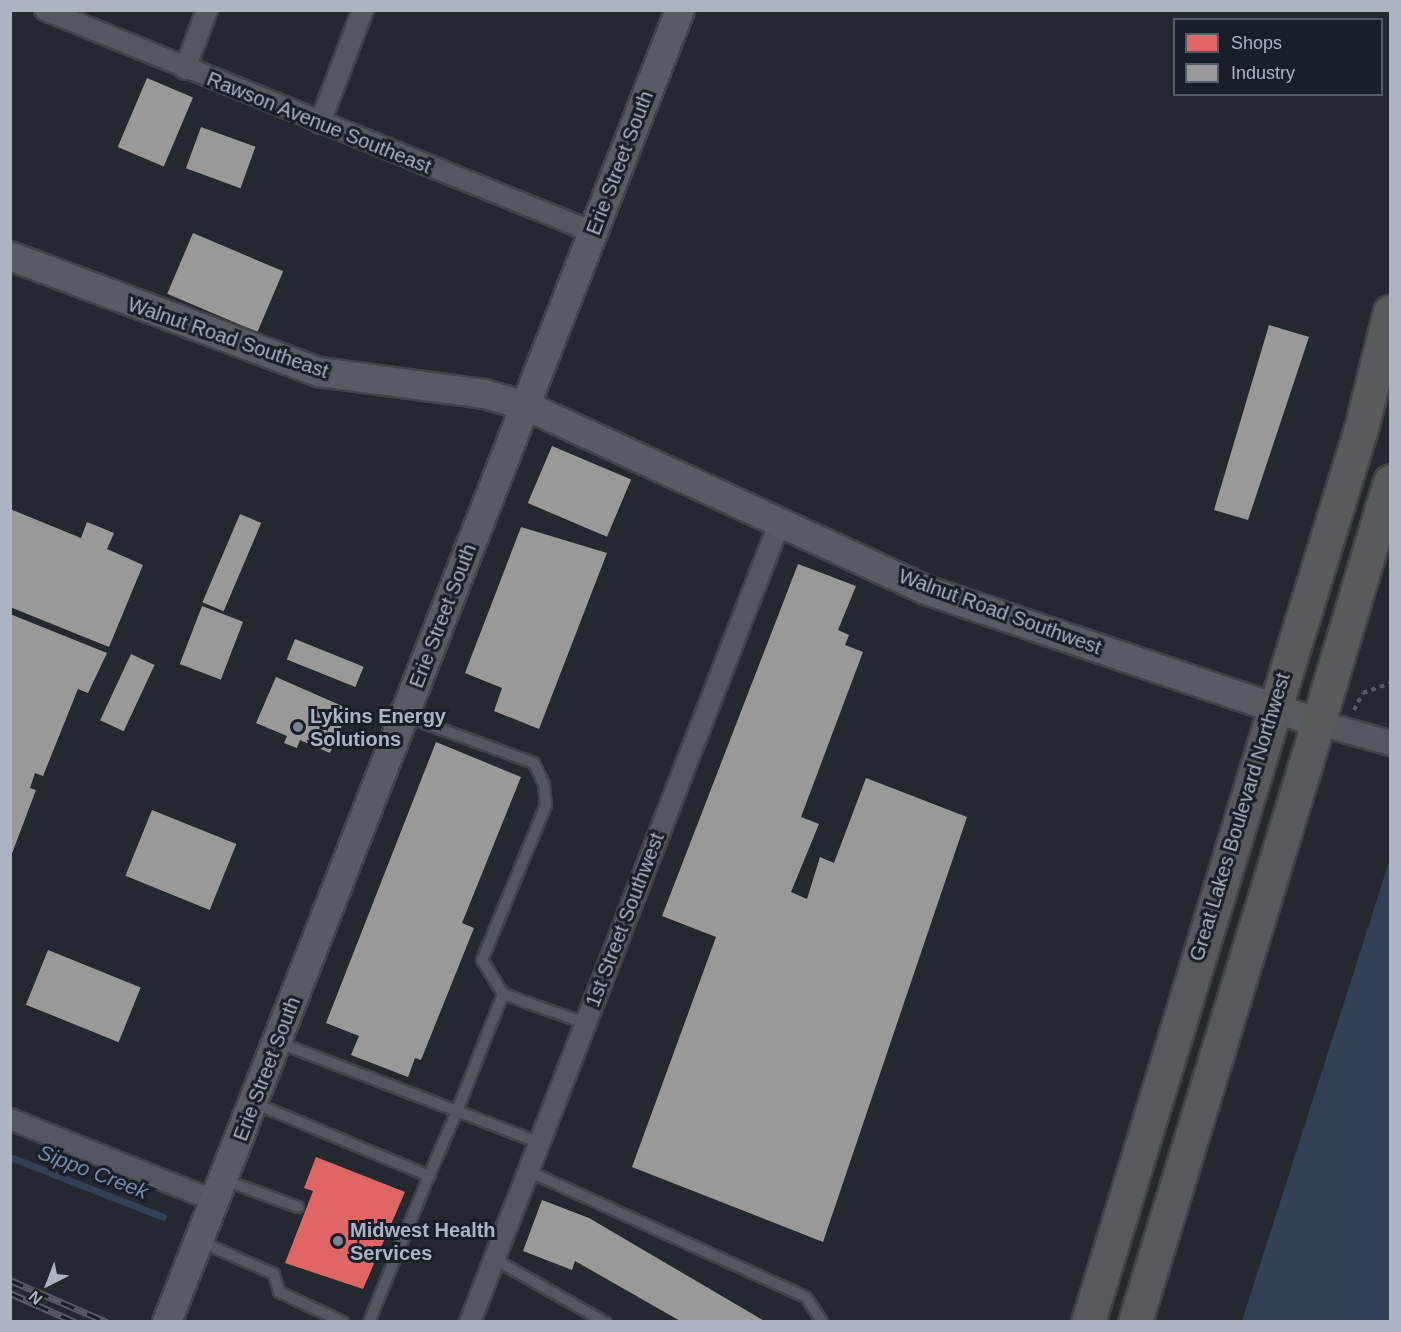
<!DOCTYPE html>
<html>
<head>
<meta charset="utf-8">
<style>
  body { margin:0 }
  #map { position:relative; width:1401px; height:1332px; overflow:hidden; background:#24292f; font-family:Helvetica,sans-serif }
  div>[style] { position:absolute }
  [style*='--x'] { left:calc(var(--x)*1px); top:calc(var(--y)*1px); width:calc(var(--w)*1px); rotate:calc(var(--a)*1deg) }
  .water>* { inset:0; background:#324158 }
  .shops>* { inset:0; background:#e06666 }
  .industry>* { inset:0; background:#999; transform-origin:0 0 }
  .stream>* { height:7px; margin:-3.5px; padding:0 3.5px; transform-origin:3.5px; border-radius:3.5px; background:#324158 }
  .path>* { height:4px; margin-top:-2px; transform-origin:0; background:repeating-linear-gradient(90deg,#565c61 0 4.5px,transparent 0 9px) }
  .roads { filter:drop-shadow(2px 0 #404348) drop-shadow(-2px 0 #404348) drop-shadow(0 2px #404348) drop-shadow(0 -2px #404348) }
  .service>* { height:10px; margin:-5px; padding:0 5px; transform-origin:5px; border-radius:5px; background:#53575e }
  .minor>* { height:20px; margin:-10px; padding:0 10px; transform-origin:10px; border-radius:10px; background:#53575e }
  .tertiary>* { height:24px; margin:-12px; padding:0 12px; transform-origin:12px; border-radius:12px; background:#53575e }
  .secondary>* { height:28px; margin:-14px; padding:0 14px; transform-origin:14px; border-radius:14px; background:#575c63 }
  .trunk>* { height:33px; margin:-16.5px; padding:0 16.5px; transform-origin:16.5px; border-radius:16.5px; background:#565a5f }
  .motorway>* { height:33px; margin:-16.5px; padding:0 16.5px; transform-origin:16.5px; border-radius:16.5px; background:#585b5e }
  .rail>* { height:7px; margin-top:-3.5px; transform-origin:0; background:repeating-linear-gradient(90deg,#181f29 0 14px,#575b61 0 28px); box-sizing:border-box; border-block:2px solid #575b61 }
  .dots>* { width:16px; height:16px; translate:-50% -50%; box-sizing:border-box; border:3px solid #181f29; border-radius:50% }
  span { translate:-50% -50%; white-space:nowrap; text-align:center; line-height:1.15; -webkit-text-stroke:6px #181f29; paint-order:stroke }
  .street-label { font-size:20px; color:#acb4c2 }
  .poi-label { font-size:20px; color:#acb4c2; font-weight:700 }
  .left { translate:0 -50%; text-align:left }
  .water-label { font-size:21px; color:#758baa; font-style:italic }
  .frame { position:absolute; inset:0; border:12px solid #acb4c2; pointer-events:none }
  .legend { position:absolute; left:1173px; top:18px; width:210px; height:78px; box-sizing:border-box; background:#181f29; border:2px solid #535b66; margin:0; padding:8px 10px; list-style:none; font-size:18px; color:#acb4c2 }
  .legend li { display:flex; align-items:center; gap:12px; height:30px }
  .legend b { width:30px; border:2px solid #535b66 }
  .north { position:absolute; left:18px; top:1254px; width:60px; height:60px; -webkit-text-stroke:4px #181f29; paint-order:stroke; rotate:222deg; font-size:16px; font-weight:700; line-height:24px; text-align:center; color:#acb4c2 }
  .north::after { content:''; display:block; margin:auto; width:21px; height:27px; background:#acb4c2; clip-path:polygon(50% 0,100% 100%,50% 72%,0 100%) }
</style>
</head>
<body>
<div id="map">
  <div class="water">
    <div style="clip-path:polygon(1390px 859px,1390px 1321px,1242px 1321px)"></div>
  </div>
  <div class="shops">
    <div style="clip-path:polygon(316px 1157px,405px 1192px,363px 1289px,285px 1263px,313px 1191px,304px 1188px)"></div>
  </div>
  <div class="industry">
    <div style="left:147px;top:78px;width:50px;height:75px;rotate:23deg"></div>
    <div style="left:201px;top:127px;width:58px;height:44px;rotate:20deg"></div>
    <div style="left:193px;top:233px;width:98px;height:66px;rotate:23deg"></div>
    <div style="clip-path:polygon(1269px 325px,1309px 337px,1248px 520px,1214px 510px)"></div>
    <div style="left:552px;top:446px;width:86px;height:62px;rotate:23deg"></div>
    <div style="clip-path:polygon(10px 509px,81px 538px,87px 522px,114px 533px,107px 549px,143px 565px,109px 647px,10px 607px)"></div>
    <div style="left:240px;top:514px;width:23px;height:96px;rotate:23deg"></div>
    <div style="clip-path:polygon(521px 527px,607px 553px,539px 729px,494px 711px,502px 688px,465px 673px)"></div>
    <div style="clip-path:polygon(798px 564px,856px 586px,838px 630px,849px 635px,845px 645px,863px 652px,801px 817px,819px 824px,791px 892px,807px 899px,820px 857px,834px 863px,866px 778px,967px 817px,823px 1242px,632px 1167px,716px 937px,662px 916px)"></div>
    <div style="left:202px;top:606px;width:44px;height:62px;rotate:21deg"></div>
    <div style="clip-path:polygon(10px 614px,107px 653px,88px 693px,78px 689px,43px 776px,35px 773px,30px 788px,36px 790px,11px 856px)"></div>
    <div style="left:295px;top:639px;width:74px;height:22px;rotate:22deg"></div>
    <div style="left:131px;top:654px;width:26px;height:73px;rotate:25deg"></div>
    <div style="clip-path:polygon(276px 677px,349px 709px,330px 753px,300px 740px,297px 748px,284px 743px,287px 736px,256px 723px)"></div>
    <div style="clip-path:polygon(436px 742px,521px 777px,462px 923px,474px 928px,421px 1060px,415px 1058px,408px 1077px,351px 1055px,359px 1036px,326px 1023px)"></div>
    <div style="left:152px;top:810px;width:91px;height:71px;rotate:22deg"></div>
    <div style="left:48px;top:950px;width:100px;height:59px;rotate:22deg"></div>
    <div style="clip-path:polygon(542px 1200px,589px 1218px,766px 1322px,682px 1322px,575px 1261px,572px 1270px,523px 1251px)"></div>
  </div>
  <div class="stream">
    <div style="--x:10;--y:1157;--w:164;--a:21.4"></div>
  </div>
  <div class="path">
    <div style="--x:1354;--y:710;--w:19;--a:-62"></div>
    <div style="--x:1363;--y:693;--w:29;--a:-20"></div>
  </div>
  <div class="roads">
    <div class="service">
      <div style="--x:405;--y:716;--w:137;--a:20"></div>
      <div style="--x:534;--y:763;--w:23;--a:65"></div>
      <div style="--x:544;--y:784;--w:21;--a:85"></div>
      <div style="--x:546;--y:805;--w:168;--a:112.4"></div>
      <div style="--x:482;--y:960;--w:40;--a:58"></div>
      <div style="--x:254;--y:1103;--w:190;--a:22.6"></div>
      <div style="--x:429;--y:1176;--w:71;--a:-66.7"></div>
      <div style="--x:457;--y:1111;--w:193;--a:-159"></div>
      <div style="--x:540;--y:1143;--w:89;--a:-158.9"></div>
      <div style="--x:457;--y:1111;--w:126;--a:-68.5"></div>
      <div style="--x:503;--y:994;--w:87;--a:19.5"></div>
      <div style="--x:528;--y:1171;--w:305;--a:24.4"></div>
      <div style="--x:806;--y:1297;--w:30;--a:57"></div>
      <div style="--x:224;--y:1180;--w:79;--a:20"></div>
      <div style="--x:199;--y:1241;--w:82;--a:23.7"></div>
      <div style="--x:274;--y:1274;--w:19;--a:74"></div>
      <div style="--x:279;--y:1292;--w:71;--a:25.1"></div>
      <div style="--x:494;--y:1259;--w:128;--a:29.6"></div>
      <div style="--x:369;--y:1322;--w:158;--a:-67.7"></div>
    </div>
    <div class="minor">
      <div style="--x:45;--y:10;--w:591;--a:22.05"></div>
      <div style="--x:185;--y:69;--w:63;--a:-69.6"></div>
      <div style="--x:320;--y:123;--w:121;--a:-69.2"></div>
      <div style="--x:10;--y:1119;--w:221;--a:21.8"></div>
      <div style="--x:470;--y:1322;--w:861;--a:-68.83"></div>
    </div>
    <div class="tertiary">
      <div style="--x:1318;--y:723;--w:75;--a:15.5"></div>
    </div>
    <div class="secondary">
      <div style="--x:10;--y:256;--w:330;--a:20.6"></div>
      <div style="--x:319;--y:372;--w:166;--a:7.6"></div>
      <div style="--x:484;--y:394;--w:41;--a:15.4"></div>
      <div style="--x:524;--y:405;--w:443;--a:24.7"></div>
      <div style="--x:926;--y:590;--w:414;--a:18.7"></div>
      <div style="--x:167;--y:1322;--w:1409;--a:-68.64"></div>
    </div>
    <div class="trunk">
      <div style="--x:1088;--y:1322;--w:642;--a:-73.06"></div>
      <div style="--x:1135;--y:1322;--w:626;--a:-73.01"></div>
    </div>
    <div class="motorway">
      <div style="--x:1275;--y:708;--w:292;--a:-72.9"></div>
      <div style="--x:1361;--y:429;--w:121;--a:-76.1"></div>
      <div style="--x:1318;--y:723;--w:252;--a:-73.4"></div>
    </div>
  </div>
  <div class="rail">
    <div style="--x:10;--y:1280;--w:106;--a:23.4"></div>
    <div style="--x:10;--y:1293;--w:71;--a:24"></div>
  </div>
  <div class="dots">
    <div style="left:298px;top:727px;background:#7c838f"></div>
    <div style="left:338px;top:1241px;background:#7c838f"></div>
  </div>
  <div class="street-label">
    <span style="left:319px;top:123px;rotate:22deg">Rawson Avenue Southeast</span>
    <span style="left:620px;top:163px;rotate:-69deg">Erie Street South</span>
    <span style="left:228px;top:338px;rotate:19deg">Walnut Road Southeast</span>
    <span style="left:1000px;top:612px;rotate:20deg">Walnut Road Southwest</span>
    <span style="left:443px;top:616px;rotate:-69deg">Erie Street South</span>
    <span style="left:1240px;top:817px;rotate:-73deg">Great Lakes Boulevard Northwest</span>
    <span style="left:625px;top:920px;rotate:-69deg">1st Street Southwest</span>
    <span style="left:267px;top:1069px;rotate:-69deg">Erie Street South</span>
  </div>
  <div class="poi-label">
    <span class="left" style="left:310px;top:728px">Lykins Energy<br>Solutions</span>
    <span class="left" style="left:350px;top:1242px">Midwest Health<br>Services</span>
  </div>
  <div class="water-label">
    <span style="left:93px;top:1172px;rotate:21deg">Sippo Creek</span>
  </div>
  <div class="frame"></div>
  <ul class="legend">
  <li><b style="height:16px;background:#e06666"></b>Shops</li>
  <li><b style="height:16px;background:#999"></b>Industry</li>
  </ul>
  <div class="north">N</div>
</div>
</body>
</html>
